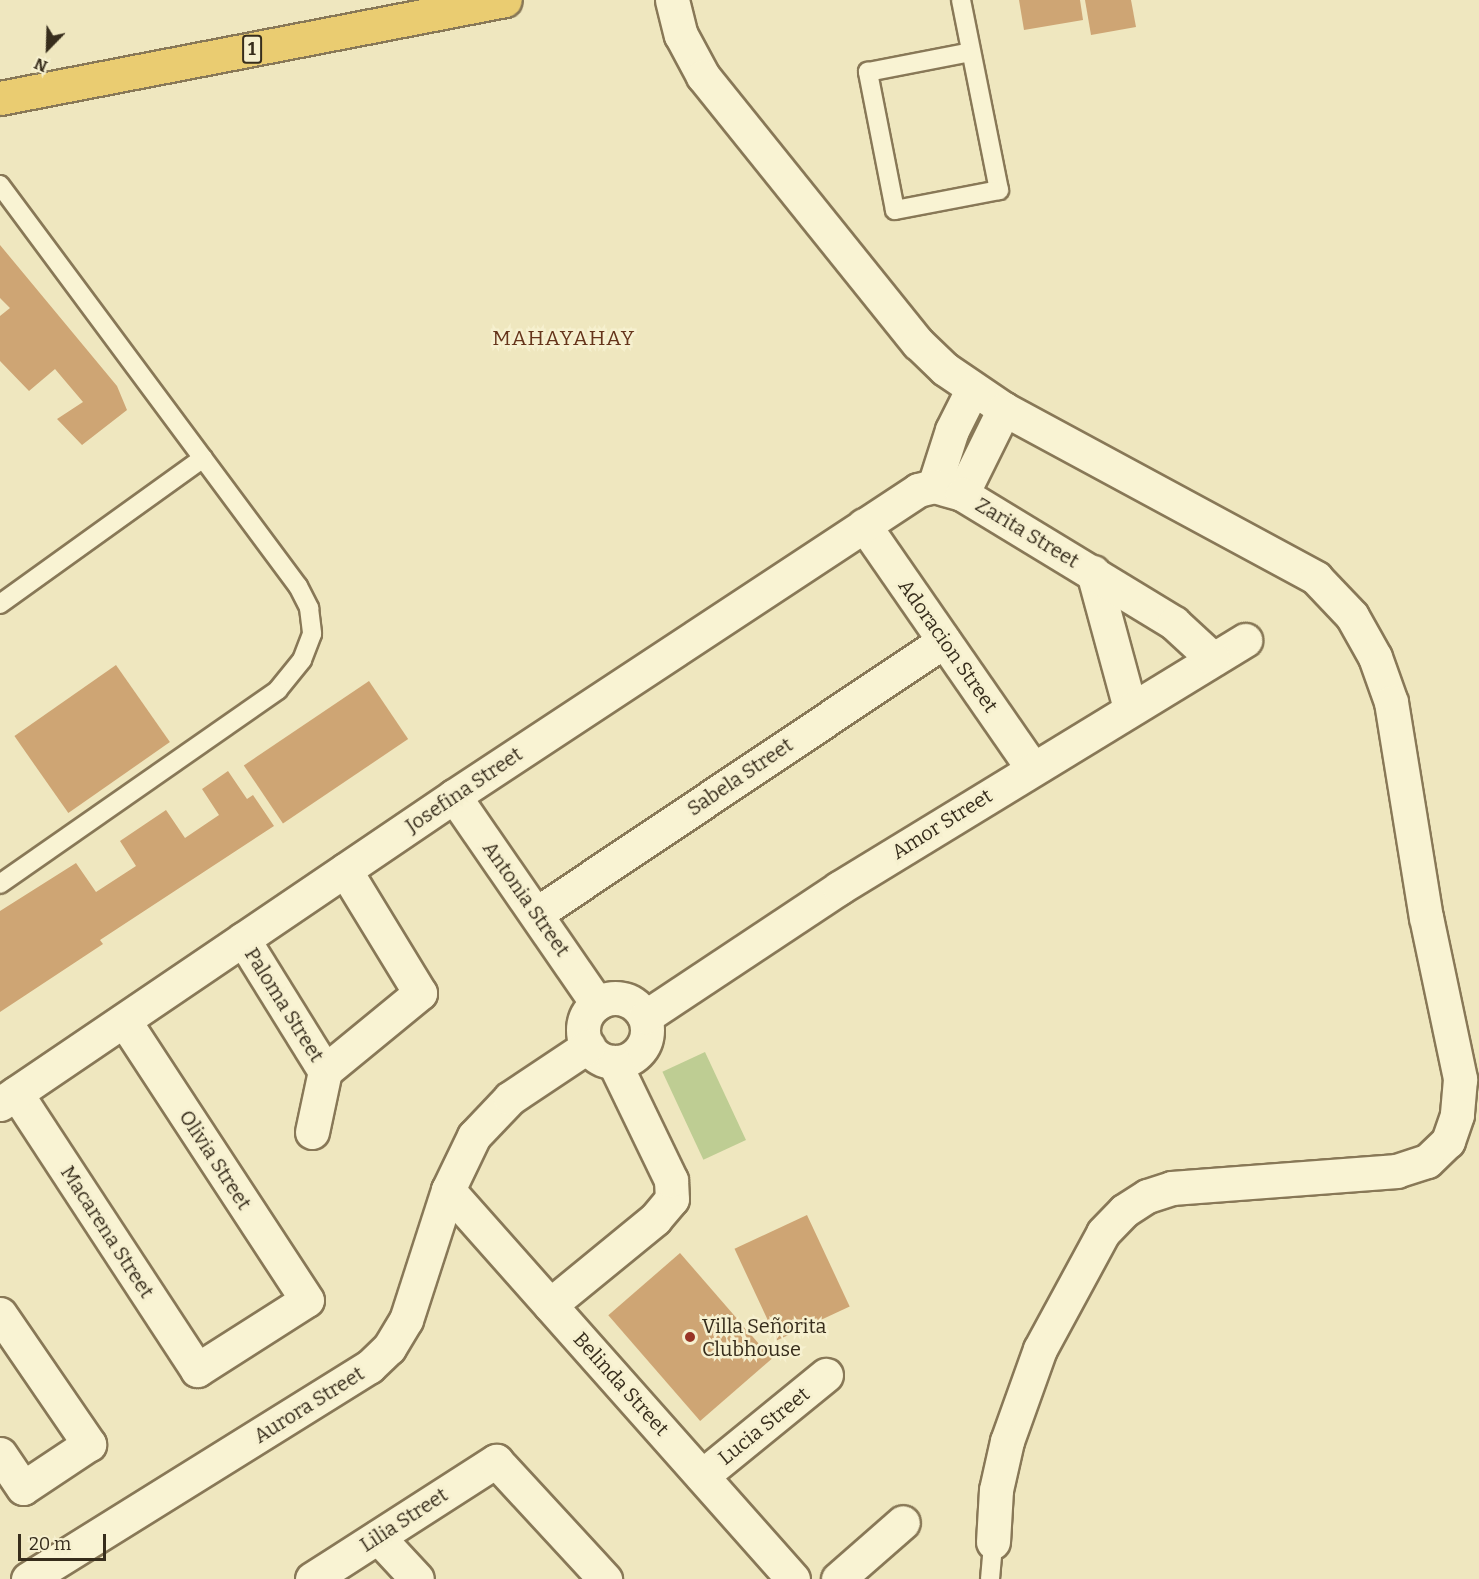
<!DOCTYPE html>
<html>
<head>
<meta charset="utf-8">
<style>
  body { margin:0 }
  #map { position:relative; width:1479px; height:1579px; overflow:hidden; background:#efe7bf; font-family:Bitter,serif }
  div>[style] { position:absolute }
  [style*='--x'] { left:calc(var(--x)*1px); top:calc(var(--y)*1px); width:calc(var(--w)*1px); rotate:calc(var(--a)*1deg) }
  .green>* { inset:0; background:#becd93; transform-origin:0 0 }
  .building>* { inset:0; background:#cea574; transform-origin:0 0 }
  .roads { filter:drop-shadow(2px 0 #887857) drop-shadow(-2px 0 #887857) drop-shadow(0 2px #887857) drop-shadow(0 -2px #887857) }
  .service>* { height:18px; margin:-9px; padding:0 9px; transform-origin:9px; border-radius:9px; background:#f9f3d3 }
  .minor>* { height:33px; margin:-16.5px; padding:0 16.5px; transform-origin:16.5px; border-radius:16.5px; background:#f9f3d3 }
  .minor>.ring { margin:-16.5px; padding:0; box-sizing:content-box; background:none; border:33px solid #f9f3d3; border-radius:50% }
  .trunk>* { height:33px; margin:-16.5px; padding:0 16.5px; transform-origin:16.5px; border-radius:16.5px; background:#eacc71 }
  .dots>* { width:16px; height:16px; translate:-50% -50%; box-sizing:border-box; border:3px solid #f6f0cf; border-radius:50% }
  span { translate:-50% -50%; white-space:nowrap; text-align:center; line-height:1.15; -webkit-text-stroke:5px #f6f0cf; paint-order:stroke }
  .shield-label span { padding:2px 4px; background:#f6f0cf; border:2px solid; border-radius:4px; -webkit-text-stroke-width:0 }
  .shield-label { font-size:18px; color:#372d1c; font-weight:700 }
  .street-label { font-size:20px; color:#372d1c }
  .poi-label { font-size:20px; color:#372d1c }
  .left { translate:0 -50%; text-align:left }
  .neighbourhood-label { font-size:21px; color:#65341a; letter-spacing:1.5px }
  .north { position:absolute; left:18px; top:18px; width:60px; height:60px; -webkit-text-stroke:4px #f6f0cf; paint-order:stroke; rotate:203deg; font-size:16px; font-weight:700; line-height:24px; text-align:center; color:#372d1c }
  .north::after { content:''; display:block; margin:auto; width:21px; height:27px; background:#372d1c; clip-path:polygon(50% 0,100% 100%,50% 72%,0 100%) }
  .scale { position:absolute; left:18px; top:1534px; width:88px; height:27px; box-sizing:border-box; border:3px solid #372d1c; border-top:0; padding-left:8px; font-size:18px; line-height:21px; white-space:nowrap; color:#372d1c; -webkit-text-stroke:4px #f6f0cf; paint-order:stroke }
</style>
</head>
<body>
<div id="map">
  <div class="green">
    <div style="left:705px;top:1052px;width:97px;height:47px;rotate:65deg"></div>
  </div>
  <div class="building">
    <div style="clip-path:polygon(1019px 0,1080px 0,1083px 20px,1024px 30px)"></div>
    <div style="clip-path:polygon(1085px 0,1131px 0,1136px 27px,1091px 35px)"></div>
    <div style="clip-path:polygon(0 245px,117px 386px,127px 410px,82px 445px,57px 419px,83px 402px,55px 369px,29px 391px,0 361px,0 316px,10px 308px,0 298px)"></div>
    <div style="left:964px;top:438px;width:12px;height:15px;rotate:31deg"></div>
    <div style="left:116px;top:665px;width:94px;height:124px;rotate:55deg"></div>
    <div style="left:369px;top:681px;width:70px;height:151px;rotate:56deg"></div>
    <div style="clip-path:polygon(228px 771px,247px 799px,253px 795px,274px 826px,100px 940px,103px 944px,0 1012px,0 911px,76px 863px,96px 892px,136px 866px,120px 841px,166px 810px,185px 838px,219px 815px,202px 789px)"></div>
    <div style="left:807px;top:1215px;width:101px;height:80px;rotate:65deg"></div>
    <div style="left:680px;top:1253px;width:140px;height:95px;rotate:49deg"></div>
  </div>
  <div class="roads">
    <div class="service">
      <div style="--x:961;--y:0;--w:194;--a:78.7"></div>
      <div style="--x:999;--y:190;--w:106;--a:169.1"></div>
      <div style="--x:895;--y:210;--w:141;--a:-101.1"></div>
      <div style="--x:868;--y:72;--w:105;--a:-11"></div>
      <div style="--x:0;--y:185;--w:500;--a:53.4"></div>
      <div style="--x:298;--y:586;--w:25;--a:63"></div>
      <div style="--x:309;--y:608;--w:26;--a:83"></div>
      <div style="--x:312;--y:634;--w:28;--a:111"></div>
      <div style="--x:302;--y:660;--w:38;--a:129"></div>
      <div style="--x:278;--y:690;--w:339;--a:145.1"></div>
      <div style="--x:0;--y:604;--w:250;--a:-35.7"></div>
      <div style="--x:990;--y:1579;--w:37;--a:-85"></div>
    </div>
    <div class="minor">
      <div style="--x:672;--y:0;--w:36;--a:76"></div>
      <div style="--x:681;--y:35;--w:47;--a:61.8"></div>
      <div style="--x:703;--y:76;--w:343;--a:51.2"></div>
      <div style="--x:918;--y:343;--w:37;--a:44"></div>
      <div style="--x:945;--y:369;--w:71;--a:34.1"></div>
      <div style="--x:1004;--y:409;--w:355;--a:28.4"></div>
      <div style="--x:1316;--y:578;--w:52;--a:46.5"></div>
      <div style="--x:1352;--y:616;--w:47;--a:60.7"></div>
      <div style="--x:1375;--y:657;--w:48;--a:70.4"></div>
      <div style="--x:1391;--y:702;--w:218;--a:80.8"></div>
      <div style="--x:1426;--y:917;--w:166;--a:78.1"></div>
      <div style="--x:1460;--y:1079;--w:36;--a:95"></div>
      <div style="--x:1457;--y:1115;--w:28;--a:109"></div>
      <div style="--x:1448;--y:1141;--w:29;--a:136"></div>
      <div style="--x:1427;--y:1161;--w:32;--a:162"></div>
      <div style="--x:1397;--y:1171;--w:226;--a:175.7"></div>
      <div style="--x:1172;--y:1188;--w:26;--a:162"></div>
      <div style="--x:1147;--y:1196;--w:27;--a:147"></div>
      <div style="--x:1124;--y:1211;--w:30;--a:134"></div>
      <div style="--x:1103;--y:1233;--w:132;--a:118.5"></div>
      <div style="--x:1040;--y:1349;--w:98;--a:109.7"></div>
      <div style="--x:1007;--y:1441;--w:50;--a:102.7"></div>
      <div style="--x:996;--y:1490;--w:52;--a:93.3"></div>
      <div style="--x:934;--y:486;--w:59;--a:-72.2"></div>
      <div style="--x:952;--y:430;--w:45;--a:-63.4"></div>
      <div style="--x:962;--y:494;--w:95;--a:-63.7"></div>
      <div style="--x:864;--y:525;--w:295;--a:55.3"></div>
      <div style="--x:1093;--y:572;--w:141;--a:74.8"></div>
      <div style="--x:454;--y:796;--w:252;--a:55.4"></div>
      <div style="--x:536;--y:914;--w:491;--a:-33.8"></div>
      <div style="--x:243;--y:939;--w:155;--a:58.2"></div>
      <div class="ring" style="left:583px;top:998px;width:31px;height:31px"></div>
      <div style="--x:645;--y:1017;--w:233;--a:-33.6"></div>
      <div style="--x:839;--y:888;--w:476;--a:-31.4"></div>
      <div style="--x:16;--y:1093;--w:331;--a:56.8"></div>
      <div style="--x:197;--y:1370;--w:130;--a:-32.5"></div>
      <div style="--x:307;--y:1300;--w:334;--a:-123.2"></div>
      <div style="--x:0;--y:1104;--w:549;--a:-34.15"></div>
      <div style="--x:454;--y:796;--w:556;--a:-33.4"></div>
      <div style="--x:918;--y:490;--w:16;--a:-14"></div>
      <div style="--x:934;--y:486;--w:29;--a:16"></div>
      <div style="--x:962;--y:494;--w:248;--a:31.3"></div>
      <div style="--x:1174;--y:623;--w:53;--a:42.7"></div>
      <div style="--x:312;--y:1132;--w:62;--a:-78"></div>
      <div style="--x:325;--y:1071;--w:123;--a:-39.4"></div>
      <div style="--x:420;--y:993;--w:144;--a:-121.4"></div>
      <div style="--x:448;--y:1190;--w:520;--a:48.43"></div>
      <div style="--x:550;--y:1305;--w:136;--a:-39.3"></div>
      <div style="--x:655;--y:1219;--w:26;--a:-50"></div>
      <div style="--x:672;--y:1199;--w:19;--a:-93"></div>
      <div style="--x:671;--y:1180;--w:131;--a:-115.8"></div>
      <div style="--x:0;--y:1314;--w:158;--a:55.6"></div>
      <div style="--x:89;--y:1444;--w:79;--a:146.3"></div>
      <div style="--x:23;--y:1488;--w:41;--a:-124.1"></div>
      <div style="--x:702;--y:1476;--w:160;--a:-39.2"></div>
      <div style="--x:378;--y:1537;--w:57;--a:47.1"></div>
      <div style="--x:28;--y:1579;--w:402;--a:-31.9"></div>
      <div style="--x:369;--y:1367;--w:28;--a:-44"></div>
      <div style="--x:389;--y:1348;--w:33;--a:-59"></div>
      <div style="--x:406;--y:1320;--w:137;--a:-72.1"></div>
      <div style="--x:448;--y:1190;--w:60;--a:-64.3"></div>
      <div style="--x:474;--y:1136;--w:52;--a:-46.5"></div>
      <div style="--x:510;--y:1098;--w:94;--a:-33.7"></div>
      <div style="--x:312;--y:1579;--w:219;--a:-32.7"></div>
      <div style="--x:496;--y:1461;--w:161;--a:47.3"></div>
      <div style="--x:838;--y:1579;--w:86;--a:-41.2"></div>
    </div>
    <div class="trunk">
      <div style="--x:0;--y:98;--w:514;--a:-10.98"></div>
    </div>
  </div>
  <div class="dots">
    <div style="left:690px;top:1337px;background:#983426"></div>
  </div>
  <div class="shield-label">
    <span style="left:252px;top:49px">1</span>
  </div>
  <div class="street-label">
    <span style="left:1027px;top:533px;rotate:31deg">Zarita Street</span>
    <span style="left:948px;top:646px;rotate:55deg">Adoracion Street</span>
    <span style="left:740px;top:777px;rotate:-34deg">Sabela Street</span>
    <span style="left:464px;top:790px;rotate:-34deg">Josefina Street</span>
    <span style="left:942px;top:824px;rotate:-32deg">Amor Street</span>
    <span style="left:526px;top:899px;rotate:55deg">Antonia Street</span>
    <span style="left:284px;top:1005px;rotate:58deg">Paloma Street</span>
    <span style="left:215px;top:1160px;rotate:57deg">Olivia Street</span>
    <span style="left:107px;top:1232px;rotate:57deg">Macarena Street</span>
    <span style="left:621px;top:1384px;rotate:48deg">Belinda Street</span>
    <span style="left:309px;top:1405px;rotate:-32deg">Aurora Street</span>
    <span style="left:764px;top:1426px;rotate:-39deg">Lucia Street</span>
    <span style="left:404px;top:1520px;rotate:-33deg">Lilia Street</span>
  </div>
  <div class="poi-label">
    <span class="left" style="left:702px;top:1338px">Villa Señorita<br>Clubhouse</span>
  </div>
  <div class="neighbourhood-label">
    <span style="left:564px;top:338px">MAHAYAHAY</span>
  </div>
  <div class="north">N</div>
  <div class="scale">20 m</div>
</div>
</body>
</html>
